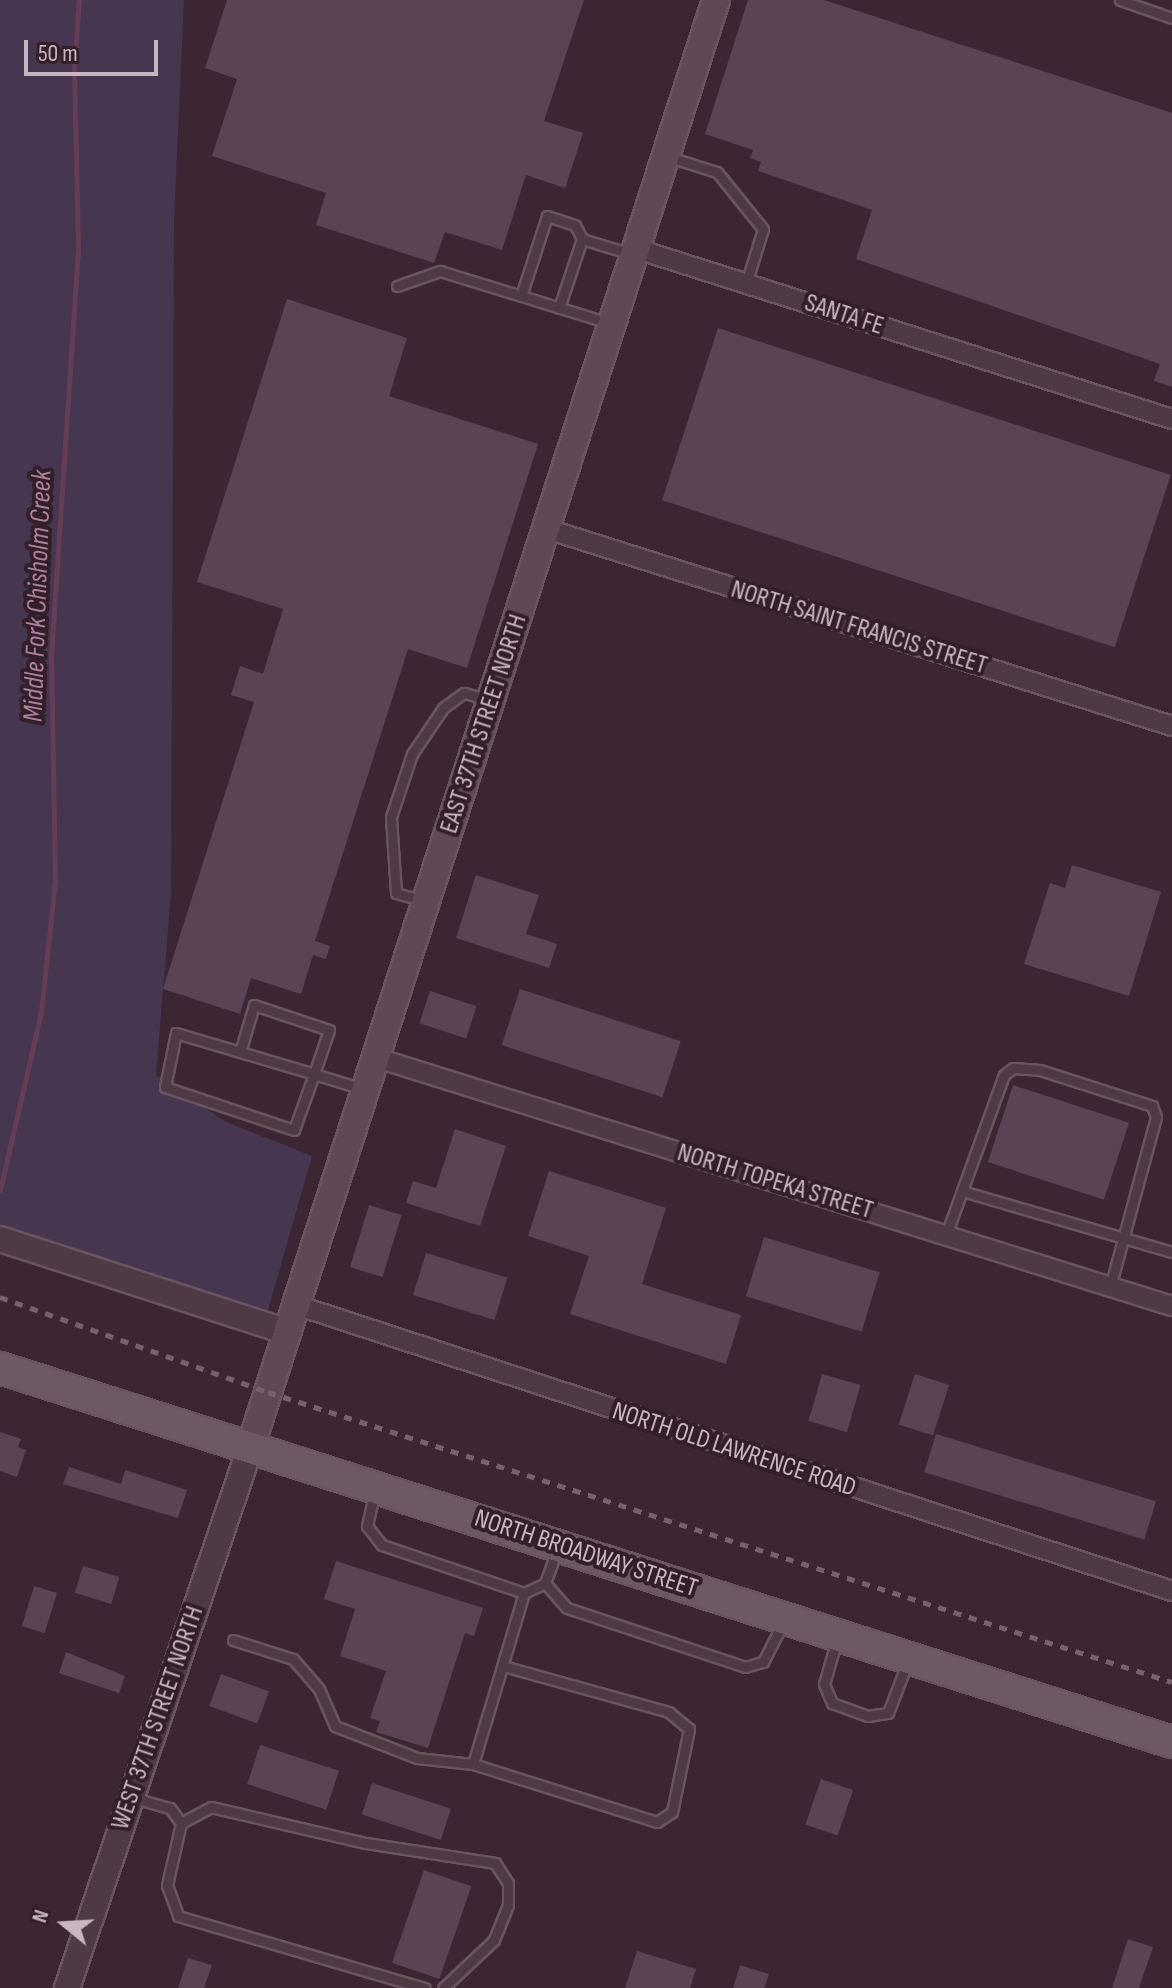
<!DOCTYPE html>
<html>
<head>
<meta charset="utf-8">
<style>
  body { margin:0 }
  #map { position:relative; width:1172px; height:1988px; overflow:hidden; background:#3c2634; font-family:"Sofia Sans Condensed",sans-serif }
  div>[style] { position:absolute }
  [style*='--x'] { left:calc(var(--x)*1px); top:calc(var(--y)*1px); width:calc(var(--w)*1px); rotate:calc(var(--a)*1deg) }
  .green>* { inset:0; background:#47364f }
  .stream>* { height:5px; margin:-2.5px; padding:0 2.5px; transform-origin:2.5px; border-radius:2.5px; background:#653d55 }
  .building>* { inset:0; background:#5b4353; transform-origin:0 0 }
  .roads { filter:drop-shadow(2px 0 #685560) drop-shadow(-2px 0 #685560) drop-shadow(0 2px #685560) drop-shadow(0 -2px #685560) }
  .service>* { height:9px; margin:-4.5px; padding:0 4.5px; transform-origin:4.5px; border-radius:4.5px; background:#4d3a45 }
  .minor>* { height:18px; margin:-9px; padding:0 9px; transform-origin:9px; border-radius:9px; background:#4d3a45 }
  .tertiary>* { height:24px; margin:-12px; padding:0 12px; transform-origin:12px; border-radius:12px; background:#4d3a45 }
  .secondary>* { height:26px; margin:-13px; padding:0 13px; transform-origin:13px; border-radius:13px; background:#5f4955 }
  .primary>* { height:30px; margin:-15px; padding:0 15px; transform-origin:15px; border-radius:15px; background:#6d5865 }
  .rail>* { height:5px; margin-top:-2.5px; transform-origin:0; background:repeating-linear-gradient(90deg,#76616d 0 8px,transparent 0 16px) }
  span { translate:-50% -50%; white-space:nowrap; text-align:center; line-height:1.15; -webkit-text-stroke:8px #321f2a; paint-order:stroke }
  .street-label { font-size:26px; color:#c8b6c0 }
  .water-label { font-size:28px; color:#ad809b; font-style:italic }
  .north { position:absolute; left:24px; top:1884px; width:80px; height:80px; -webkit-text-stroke:6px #321f2a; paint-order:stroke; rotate:288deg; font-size:22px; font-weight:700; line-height:32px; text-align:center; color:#c8b6c0 }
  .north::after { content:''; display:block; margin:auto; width:28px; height:36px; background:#c8b6c0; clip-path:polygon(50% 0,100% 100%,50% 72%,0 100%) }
  .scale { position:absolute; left:24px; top:40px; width:134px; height:36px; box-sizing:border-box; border:4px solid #c8b6c0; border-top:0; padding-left:10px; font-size:24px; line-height:28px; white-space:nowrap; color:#c8b6c0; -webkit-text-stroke:6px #321f2a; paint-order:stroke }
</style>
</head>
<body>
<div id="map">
  <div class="green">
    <div style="clip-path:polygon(0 0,184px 0,174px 221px,171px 893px,156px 1075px,226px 1122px,312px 1156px,268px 1310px,0 1234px)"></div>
  </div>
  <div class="stream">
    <div style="--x:0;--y:1190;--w:183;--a:-77"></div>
    <div style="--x:41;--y:1012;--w:132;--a:-83.9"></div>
    <div style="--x:55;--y:881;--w:225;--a:-91"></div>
    <div style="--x:51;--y:656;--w:411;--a:-86.2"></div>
    <div style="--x:78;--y:246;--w:180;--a:-91.3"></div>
    <div style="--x:74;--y:66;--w:66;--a:-85.7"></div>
  </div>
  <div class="building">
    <div style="clip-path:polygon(227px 0,584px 0,544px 121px,583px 133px,565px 188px,526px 175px,502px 250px,445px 232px,434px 263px,316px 225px,326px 193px,212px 156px,237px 79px,205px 68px)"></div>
    <div style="clip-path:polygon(748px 0,824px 0,1172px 113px,1172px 387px,1154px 381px,1160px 364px,856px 259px,872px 210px,758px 171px,761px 162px,750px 158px,753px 150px,705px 134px)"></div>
    <div style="clip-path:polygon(287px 299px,407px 338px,389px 396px,538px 444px,467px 668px,408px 649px,315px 941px,330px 946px,326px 959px,313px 955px,301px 994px,251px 978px,240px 1014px,163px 989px,254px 702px,231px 695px,240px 666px,263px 674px,283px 609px,197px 582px)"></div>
    <div style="left:718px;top:328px;width:476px;height:181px;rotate:18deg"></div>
    <div style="clip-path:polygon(1072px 865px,1161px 892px,1129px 996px,1024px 964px,1050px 883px,1065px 888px)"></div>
    <div style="clip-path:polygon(476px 875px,539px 895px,526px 934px,557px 944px,549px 968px,456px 938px)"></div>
    <div style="left:520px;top:989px;width:169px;height:59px;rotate:18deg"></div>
    <div style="left:430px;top:991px;width:49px;height:34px;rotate:18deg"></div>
    <div style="left:1013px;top:1085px;width:122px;height:81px;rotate:18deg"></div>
    <div style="clip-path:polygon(455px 1129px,506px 1146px,480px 1226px,406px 1203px,413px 1181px,436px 1188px)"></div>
    <div style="clip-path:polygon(549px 1171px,666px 1208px,642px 1284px,741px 1315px,726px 1364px,570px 1314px,589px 1256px,528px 1236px)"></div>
    <div style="left:369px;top:1205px;width:34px;height:65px;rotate:17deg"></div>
    <div style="left:764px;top:1237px;width:121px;height:62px;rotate:17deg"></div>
    <div style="left:426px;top:1253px;width:85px;height:44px;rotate:17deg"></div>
    <div style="left:822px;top:1374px;width:40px;height:49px;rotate:16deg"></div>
    <div style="left:915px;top:1374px;width:36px;height:53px;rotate:18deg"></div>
    <div style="clip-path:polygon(0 1432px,21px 1439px,18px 1447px,26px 1450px,17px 1477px,0 1471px)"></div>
    <div style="left:936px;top:1434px;width:230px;height:40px;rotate:17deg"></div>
    <div style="clip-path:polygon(69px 1467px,121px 1484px,125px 1470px,187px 1490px,178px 1518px,63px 1484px)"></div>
    <div style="clip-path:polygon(336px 1561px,483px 1608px,474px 1636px,465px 1633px,428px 1748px,376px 1732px,380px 1721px,370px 1718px,386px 1671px,340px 1656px,355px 1609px,324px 1599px)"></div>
    <div style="left:83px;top:1566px;width:38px;height:28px;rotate:17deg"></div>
    <div style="left:34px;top:1586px;width:24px;height:42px;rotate:17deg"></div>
    <div style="clip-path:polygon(66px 1652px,125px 1676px,119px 1693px,59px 1673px)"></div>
    <div style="left:221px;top:1674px;width:51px;height:34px;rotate:20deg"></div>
    <div style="left:260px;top:1745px;width:83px;height:41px;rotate:18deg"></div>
    <div style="left:821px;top:1779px;width:34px;height:48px;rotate:19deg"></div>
    <div style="left:372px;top:1783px;width:83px;height:33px;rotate:18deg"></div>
    <div style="left:424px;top:1870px;width:50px;height:98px;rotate:19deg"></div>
    <div style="clip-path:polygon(1128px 1939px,1153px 1947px,1139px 1988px,1112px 1988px)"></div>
    <div style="clip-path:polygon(637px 1951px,696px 1969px,690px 1988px,625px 1988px)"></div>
    <div style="clip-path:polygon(188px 1958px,212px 1965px,204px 1988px,178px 1988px)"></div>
    <div style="clip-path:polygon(740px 1965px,769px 1974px,764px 1988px,733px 1988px)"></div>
  </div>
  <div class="roads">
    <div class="service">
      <div style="--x:1120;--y:0;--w:55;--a:19.1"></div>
      <div style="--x:669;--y:157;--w:50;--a:17.4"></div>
      <div style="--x:717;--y:172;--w:73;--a:51.1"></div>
      <div style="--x:763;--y:229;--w:58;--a:107.2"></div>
      <div style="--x:397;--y:286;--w:46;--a:-19.2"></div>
      <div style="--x:440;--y:271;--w:177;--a:17.1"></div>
      <div style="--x:521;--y:296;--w:84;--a:-72"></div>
      <div style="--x:547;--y:216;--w:29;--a:18"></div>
      <div style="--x:575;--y:225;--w:16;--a:63"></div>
      <div style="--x:582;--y:239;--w:51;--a:17"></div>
      <div style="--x:559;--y:308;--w:73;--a:-71.6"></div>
      <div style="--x:424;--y:901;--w:29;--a:-164"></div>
      <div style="--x:396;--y:893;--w:76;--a:-93.8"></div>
      <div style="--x:391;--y:817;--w:66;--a:-71.6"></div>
      <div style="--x:412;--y:754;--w:55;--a:-56"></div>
      <div style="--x:443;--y:708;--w:26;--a:-36"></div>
      <div style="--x:464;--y:693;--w:24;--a:15"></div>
      <div style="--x:240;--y:1052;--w:49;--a:-73.4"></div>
      <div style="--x:254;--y:1005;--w:79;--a:18.4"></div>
      <div style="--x:329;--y:1030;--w:46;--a:108.8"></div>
      <div style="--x:314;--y:1074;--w:59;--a:109.7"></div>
      <div style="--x:294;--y:1130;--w:136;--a:-161.6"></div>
      <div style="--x:165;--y:1087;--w:55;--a:-78.5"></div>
      <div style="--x:176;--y:1033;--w:144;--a:16.5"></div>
      <div style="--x:314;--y:1074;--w:51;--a:17"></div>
      <div style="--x:962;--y:1191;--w:219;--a:16.2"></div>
      <div style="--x:946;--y:1235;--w:170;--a:-70.1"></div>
      <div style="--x:1004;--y:1075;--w:11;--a:-38"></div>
      <div style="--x:1013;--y:1068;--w:27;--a:4"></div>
      <div style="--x:1040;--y:1070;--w:118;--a:17.8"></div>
      <div style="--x:1152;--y:1106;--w:12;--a:70"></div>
      <div style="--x:1156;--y:1117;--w:176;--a:105.1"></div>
      <div style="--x:375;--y:1491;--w:36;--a:103"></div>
      <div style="--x:367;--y:1526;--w:24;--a:52"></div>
      <div style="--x:382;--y:1545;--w:150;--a:18.7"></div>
      <div style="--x:524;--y:1593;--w:23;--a:-25"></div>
      <div style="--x:545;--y:1583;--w:35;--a:-70"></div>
      <div style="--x:545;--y:1583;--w:33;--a:49"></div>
      <div style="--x:567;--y:1608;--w:188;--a:18.3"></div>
      <div style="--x:745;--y:1667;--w:19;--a:-16"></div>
      <div style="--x:763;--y:1662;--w:46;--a:-62.9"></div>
      <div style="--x:837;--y:1639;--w:47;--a:106.1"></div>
      <div style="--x:824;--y:1684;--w:21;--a:67"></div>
      <div style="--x:832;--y:1703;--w:38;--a:20"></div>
      <div style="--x:868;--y:1716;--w:20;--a:-9"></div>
      <div style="--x:888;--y:1713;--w:56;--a:-69"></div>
      <div style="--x:233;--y:1640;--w:63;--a:17.6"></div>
      <div style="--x:293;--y:1659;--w:40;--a:49"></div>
      <div style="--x:319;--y:1689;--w:40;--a:66.6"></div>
      <div style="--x:335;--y:1726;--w:88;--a:21.3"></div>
      <div style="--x:417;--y:1758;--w:56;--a:6.1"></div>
      <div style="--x:473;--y:1764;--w:178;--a:-73.4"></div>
      <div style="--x:473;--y:1764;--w:193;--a:17.5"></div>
      <div style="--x:657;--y:1822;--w:18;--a:-34"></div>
      <div style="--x:672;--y:1812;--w:85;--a:-78.4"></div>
      <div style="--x:689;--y:1729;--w:26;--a:-140"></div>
      <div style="--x:669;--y:1712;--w:172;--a:-164.5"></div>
      <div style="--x:134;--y:1798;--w:37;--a:16"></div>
      <div style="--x:170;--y:1808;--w:19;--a:54"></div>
      <div style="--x:181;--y:1823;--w:64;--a:102.7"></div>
      <div style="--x:167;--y:1885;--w:33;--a:70"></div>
      <div style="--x:178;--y:1916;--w:257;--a:16.3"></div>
      <div style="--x:181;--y:1823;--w:34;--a:-28"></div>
      <div style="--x:211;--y:1807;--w:159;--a:13.1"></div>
      <div style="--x:366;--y:1843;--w:131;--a:8.8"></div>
      <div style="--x:495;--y:1863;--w:24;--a:57"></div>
      <div style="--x:508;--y:1883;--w:22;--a:90"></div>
      <div style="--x:508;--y:1905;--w:38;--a:112"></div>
      <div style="--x:494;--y:1940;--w:70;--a:136.7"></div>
    </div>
    <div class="minor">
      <div style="--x:637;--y:249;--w:561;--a:17.63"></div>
      <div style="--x:547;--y:529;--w:655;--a:17.49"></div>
      <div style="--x:377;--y:1058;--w:833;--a:17.33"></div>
      <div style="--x:296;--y:1305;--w:922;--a:18.08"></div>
    </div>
    <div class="tertiary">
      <div style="--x:0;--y:1239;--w:303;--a:17.9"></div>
      <div style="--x:67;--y:1988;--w:570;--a:-71.28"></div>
    </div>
    <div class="secondary">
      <div style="--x:250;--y:1448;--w:1521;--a:-72.16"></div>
    </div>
    <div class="primary">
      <div style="--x:0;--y:1368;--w:1230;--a:17.7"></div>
    </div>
  </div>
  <div class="rail">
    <div style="--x:0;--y:1297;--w:284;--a:19.5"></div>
    <div style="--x:268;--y:1392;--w:949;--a:17.79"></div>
  </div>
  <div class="street-label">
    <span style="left:844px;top:315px;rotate:18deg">SANTA FE</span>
    <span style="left:859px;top:628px;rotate:17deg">NORTH SAINT FRANCIS STREET</span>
    <span style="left:484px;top:724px;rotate:-72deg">EAST 37TH STREET NORTH</span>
    <span style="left:775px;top:1182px;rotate:17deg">NORTH TOPEKA STREET</span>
    <span style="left:734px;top:1450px;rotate:18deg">NORTH OLD LAWRENCE ROAD</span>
    <span style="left:586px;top:1554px;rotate:18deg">NORTH BROADWAY STREET</span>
    <span style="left:158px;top:1718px;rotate:-71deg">WEST 37TH STREET NORTH</span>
  </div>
  <div class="water-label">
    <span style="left:38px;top:596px;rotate:-88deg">Middle Fork Chisholm Creek</span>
  </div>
  <div class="north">N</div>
  <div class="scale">50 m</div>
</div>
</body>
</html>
